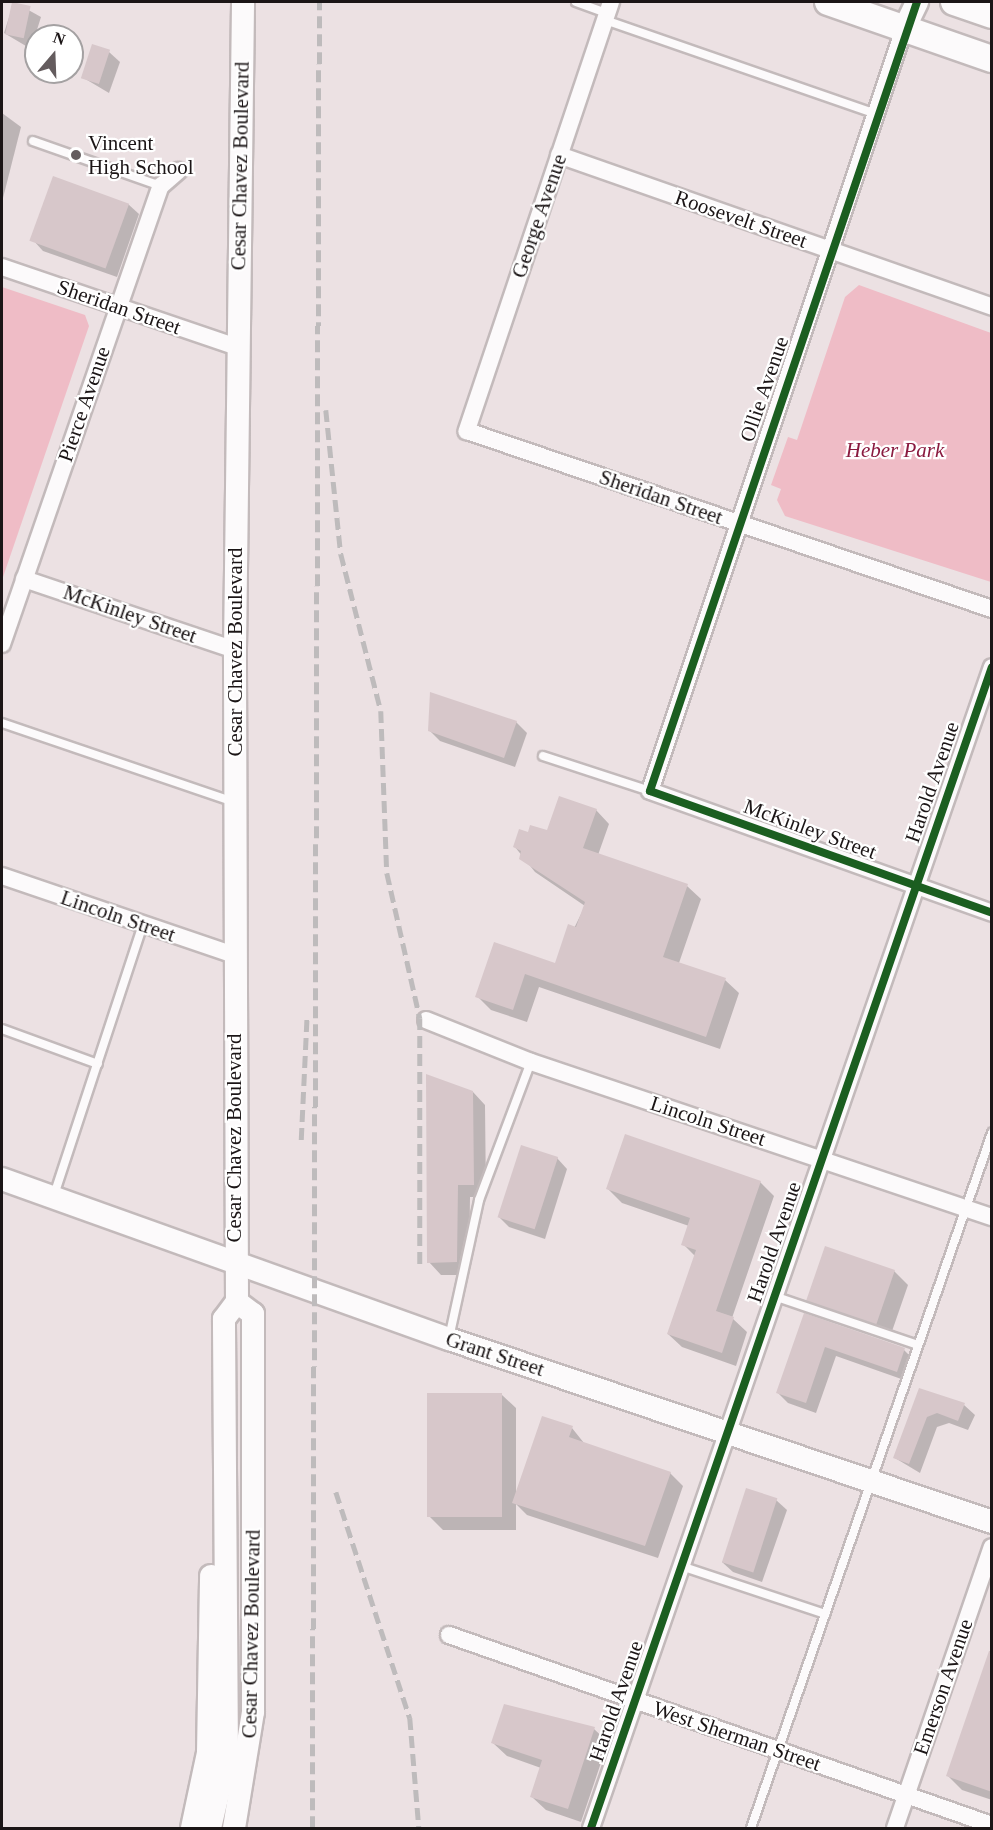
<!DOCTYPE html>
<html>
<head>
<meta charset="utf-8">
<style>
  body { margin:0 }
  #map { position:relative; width:993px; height:1830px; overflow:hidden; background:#ece1e3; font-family:"Times New Roman",serif }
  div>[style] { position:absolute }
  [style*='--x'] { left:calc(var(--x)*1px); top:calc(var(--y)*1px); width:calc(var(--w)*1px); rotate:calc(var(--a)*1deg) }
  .green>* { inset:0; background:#efbcc6 }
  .shadow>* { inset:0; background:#0003 }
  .building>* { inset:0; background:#d7c7ca; transform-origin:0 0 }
  .roads { filter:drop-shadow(2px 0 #c3babb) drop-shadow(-2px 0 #c3babb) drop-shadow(0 2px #c3babb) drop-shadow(0 -2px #c3babb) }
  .lane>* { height:8px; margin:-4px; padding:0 4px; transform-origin:4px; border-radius:4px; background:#fcfafb }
  .street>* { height:16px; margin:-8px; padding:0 8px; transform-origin:8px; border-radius:8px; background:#fcfafb }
  .secondary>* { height:22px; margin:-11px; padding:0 11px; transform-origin:11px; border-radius:11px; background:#fcfafb }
  .primary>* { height:26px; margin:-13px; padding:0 13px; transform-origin:13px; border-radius:13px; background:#fcfafb }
  .rail>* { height:4.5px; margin-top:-2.25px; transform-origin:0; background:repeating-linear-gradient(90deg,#bebbbc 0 12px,transparent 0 18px) }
  .cycleway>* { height:8px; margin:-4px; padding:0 4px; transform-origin:4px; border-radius:4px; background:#1b5e20 }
  .dots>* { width:16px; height:16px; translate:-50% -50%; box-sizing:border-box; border:3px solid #fff; border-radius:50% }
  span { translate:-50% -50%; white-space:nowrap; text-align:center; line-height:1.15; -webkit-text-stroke:4.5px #fff; paint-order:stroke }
  .poi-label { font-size:21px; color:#1b1516 }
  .left { translate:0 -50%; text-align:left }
  .street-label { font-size:21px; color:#1b1516 }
  .park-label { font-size:21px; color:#8a1b40; font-style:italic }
  .frame { position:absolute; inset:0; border:3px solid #1b1516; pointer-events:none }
  .north { position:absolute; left:24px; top:24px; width:60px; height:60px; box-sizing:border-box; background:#fff; border:2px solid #a4a1a2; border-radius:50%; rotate:19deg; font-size:16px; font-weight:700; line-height:24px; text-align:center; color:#1b1516 }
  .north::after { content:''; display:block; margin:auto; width:21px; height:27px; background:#645c5e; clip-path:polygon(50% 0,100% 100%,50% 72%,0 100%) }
</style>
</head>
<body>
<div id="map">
  <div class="green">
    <div style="clip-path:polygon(859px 285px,991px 333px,991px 582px,785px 516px,777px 500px,781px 489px,771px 485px,788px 437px,797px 440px,845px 297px)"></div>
    <div style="clip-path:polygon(2px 287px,85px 315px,89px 326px,2px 580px)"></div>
  </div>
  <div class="shadow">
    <div style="clip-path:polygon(14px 2px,41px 17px,31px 49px,4px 33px)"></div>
    <div style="clip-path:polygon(109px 52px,120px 62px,109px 93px,82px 77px)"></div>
    <div style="clip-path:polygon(2px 113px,21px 127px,2px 202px)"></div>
    <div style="clip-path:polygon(128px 204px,139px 214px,117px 277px,43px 251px,33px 240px)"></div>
    <div style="clip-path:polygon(516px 722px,527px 733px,515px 767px,440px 741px,430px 731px)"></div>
    <div style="clip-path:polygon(596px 810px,609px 824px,598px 855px,687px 886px,701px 899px,679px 963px,725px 980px,739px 993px,720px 1049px,539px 987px,527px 1022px,491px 1010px,477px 996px,495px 944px,556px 965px,585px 906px,535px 872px,515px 847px,529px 834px,548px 832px)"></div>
    <div style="clip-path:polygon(473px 1092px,485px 1105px,486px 1197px,470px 1197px,469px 1275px,441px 1275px,429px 1262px)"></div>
    <div style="clip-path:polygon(557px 1158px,567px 1169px,545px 1239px,509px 1227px,499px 1217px)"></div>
    <div style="clip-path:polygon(760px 1182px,774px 1196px,732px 1318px,747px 1332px,736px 1366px,682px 1347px,668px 1334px,695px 1256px,683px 1244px,689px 1226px,622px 1203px,608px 1189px)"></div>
    <div style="clip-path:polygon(894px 1271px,908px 1285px,890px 1337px,824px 1314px,810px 1300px)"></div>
    <div style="clip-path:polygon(805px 1315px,904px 1350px,914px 1360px,907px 1381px,836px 1356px,816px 1413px,788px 1403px,778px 1393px)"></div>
    <div style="clip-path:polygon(920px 1390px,964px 1405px,975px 1415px,968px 1430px,949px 1423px,937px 1427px,920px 1473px,895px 1458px)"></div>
    <div style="clip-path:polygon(502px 1395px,516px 1408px,516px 1495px,572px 1428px,584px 1443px,670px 1473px,683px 1486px,658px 1558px,527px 1515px,516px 1504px,516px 1530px,443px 1530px,429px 1516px)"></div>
    <div style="clip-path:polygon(776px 1500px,787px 1510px,762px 1582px,733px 1572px,722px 1562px)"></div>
    <div style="clip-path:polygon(992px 1649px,992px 1800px,962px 1790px,948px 1776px)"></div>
    <div style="clip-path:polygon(594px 1729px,608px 1742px,581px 1822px,546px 1810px,532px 1797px,541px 1768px,507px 1756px,493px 1743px)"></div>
  </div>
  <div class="building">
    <div style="left:12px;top:2px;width:19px;height:33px;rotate:12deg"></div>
    <div style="left:92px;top:44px;width:19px;height:36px;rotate:18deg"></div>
    <div style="left:53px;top:176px;width:81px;height:69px;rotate:20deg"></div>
    <div style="clip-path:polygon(430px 692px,517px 721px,504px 758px,428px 731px)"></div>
    <div style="clip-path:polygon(559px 796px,597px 809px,583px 848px,688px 884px,663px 957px,726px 978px,706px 1037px,525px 974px,513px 1010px,475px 997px,494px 942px,555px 963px,568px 924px,576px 927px,585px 902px,519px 859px,521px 851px,513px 847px,519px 829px,528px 832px,530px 825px,547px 830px)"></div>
    <div style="clip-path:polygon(426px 1074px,473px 1091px,474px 1185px,458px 1185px,457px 1262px,427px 1263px)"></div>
    <div style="clip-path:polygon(625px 1134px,761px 1181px,716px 1311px,734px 1317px,722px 1353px,667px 1334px,696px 1250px,681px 1245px,690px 1218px,606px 1189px)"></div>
    <div style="left:521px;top:1145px;width:39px;height:76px;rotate:18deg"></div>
    <div style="left:825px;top:1246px;width:74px;height:58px;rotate:19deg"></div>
    <div style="clip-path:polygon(804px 1313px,905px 1348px,897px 1372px,825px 1347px,806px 1403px,776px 1393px)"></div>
    <div style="clip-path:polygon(919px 1388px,965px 1403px,958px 1421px,937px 1413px,927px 1417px,909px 1464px,893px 1458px)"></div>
    <div style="left:427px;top:1393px;width:75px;height:124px"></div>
    <div style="clip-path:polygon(542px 1416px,573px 1426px,569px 1437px,671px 1472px,645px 1546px,512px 1503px)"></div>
    <div style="left:746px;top:1488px;width:33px;height:78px;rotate:18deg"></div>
    <div style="clip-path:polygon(989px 1651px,992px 1651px,992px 1792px,946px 1776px)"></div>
    <div style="clip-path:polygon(504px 1704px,595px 1727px,568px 1809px,530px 1797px,542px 1760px,491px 1743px)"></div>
  </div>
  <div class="roads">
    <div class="lane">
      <div style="--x:576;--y:2;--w:33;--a:20"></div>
      <div style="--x:605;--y:20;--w:287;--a:19.1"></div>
      <div style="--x:33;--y:141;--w:136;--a:19.4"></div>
      <div style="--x:2;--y:723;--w:245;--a:18.8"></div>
      <div style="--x:543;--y:756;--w:113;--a:18.1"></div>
      <div style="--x:2;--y:1029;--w:102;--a:20"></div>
      <div style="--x:54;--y:1195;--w:284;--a:-71.8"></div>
      <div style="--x:774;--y:1296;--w:152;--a:18.8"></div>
      <div style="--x:449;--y:1338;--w:141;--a:-77.7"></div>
      <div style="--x:479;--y:1200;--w:147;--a:-69.4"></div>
      <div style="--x:681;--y:1566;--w:152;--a:18.4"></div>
      <div style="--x:751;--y:1828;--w:736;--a:-70.88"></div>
    </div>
    <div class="street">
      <div style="--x:611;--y:2;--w:453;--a:108.6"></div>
      <div style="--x:467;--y:431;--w:554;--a:18.73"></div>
      <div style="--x:904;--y:29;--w:803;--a:108.43"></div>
      <div style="--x:650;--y:791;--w:363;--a:19.6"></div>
      <div style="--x:559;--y:155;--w:459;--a:19.3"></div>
      <div style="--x:2;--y:267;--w:248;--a:18.8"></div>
      <div style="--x:24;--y:579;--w:223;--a:18.6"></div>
      <div style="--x:2;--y:644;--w:485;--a:-70.9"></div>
      <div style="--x:161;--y:186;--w:23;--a:-41"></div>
      <div style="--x:2;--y:876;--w:245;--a:18.8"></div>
      <div style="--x:426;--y:1020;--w:113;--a:21.8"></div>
      <div style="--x:531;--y:1062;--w:486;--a:18.6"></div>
      <div style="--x:449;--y:1635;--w:575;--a:19.29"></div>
      <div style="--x:591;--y:1828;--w:1228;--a:-70.95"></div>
      <div style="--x:895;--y:1828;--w:297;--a:-71"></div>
    </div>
    <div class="secondary">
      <div style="--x:904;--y:29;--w:30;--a:-64"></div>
      <div style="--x:2;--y:1179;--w:475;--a:19.7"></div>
      <div style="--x:449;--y:1339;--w:573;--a:18.62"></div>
      <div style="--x:192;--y:1828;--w:77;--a:-78"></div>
      <div style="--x:208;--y:1753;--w:177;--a:-89"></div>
      <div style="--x:210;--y:1828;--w:75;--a:-76.9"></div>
      <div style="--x:227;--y:1755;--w:436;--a:-90.4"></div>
      <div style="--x:224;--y:1319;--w:21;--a:-53"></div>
      <div style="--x:237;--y:1302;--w:652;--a:-90.18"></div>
      <div style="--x:235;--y:650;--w:648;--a:-89.29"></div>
      <div style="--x:234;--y:1828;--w:118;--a:-80.7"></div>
      <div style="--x:253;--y:1712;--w:398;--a:-90"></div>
      <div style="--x:253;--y:1314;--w:20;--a:-143"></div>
    </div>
    <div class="primary">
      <div style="--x:828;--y:2;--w:174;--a:19.2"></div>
      <div style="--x:954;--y:2;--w:40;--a:18.9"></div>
    </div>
  </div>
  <div class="rail">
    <div style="--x:326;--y:410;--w:145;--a:84.1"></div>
    <div style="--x:341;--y:554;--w:162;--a:75.7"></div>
    <div style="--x:381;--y:711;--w:162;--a:87.9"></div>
    <div style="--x:387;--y:873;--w:149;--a:77.2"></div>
    <div style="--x:420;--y:1018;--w:247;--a:90"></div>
    <div style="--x:301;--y:1140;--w:125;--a:-87.3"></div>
    <div style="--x:336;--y:1492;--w:238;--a:71.9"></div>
    <div style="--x:410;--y:1718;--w:110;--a:85.3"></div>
    <div style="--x:312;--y:1828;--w:1826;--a:-89.78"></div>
  </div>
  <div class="cycleway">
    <div style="--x:917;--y:2;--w:833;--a:108.7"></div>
    <div style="--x:650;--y:791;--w:363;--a:19.6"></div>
    <div style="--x:591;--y:1828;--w:1228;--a:-70.95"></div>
  </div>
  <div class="dots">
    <div style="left:76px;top:155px;background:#645c5e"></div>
  </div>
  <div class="poi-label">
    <span class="left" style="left:88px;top:155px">Vincent<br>High School</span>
  </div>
  <div class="street-label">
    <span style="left:240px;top:166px;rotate:-89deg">Cesar Chavez Boulevard</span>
    <span style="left:539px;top:216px;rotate:-71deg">George Avenue</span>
    <span style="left:741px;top:219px;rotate:19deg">Roosevelt Street</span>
    <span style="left:119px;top:307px;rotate:19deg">Sheridan Street</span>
    <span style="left:764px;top:389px;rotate:-71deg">Ollie Avenue</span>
    <span style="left:84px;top:404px;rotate:-71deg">Pierce Avenue</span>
    <span style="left:661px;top:497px;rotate:19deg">Sheridan Street</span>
    <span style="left:130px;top:614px;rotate:19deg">McKinley Street</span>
    <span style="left:235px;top:652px;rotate:-90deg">Cesar Chavez Boulevard</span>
    <span style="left:932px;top:782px;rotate:-71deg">Harold Avenue</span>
    <span style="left:810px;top:829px;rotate:20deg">McKinley Street</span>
    <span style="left:118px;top:916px;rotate:19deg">Lincoln Street</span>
    <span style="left:708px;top:1121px;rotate:18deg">Lincoln Street</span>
    <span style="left:234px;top:1138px;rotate:-90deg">Cesar Chavez Boulevard</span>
    <span style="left:774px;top:1242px;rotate:-71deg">Harold Avenue</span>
    <span style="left:495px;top:1354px;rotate:18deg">Grant Street</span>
    <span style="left:251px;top:1634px;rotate:-89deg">Cesar Chavez Boulevard</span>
    <span style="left:943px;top:1687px;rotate:-71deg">Emerson Avenue</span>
    <span style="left:616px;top:1701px;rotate:-71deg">Harold Avenue</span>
    <span style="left:737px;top:1736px;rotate:19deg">West Sherman Street</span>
  </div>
  <div class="park-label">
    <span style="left:895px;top:450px">Heber Park</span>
  </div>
  <div class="frame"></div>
  <div class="north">N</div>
</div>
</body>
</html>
